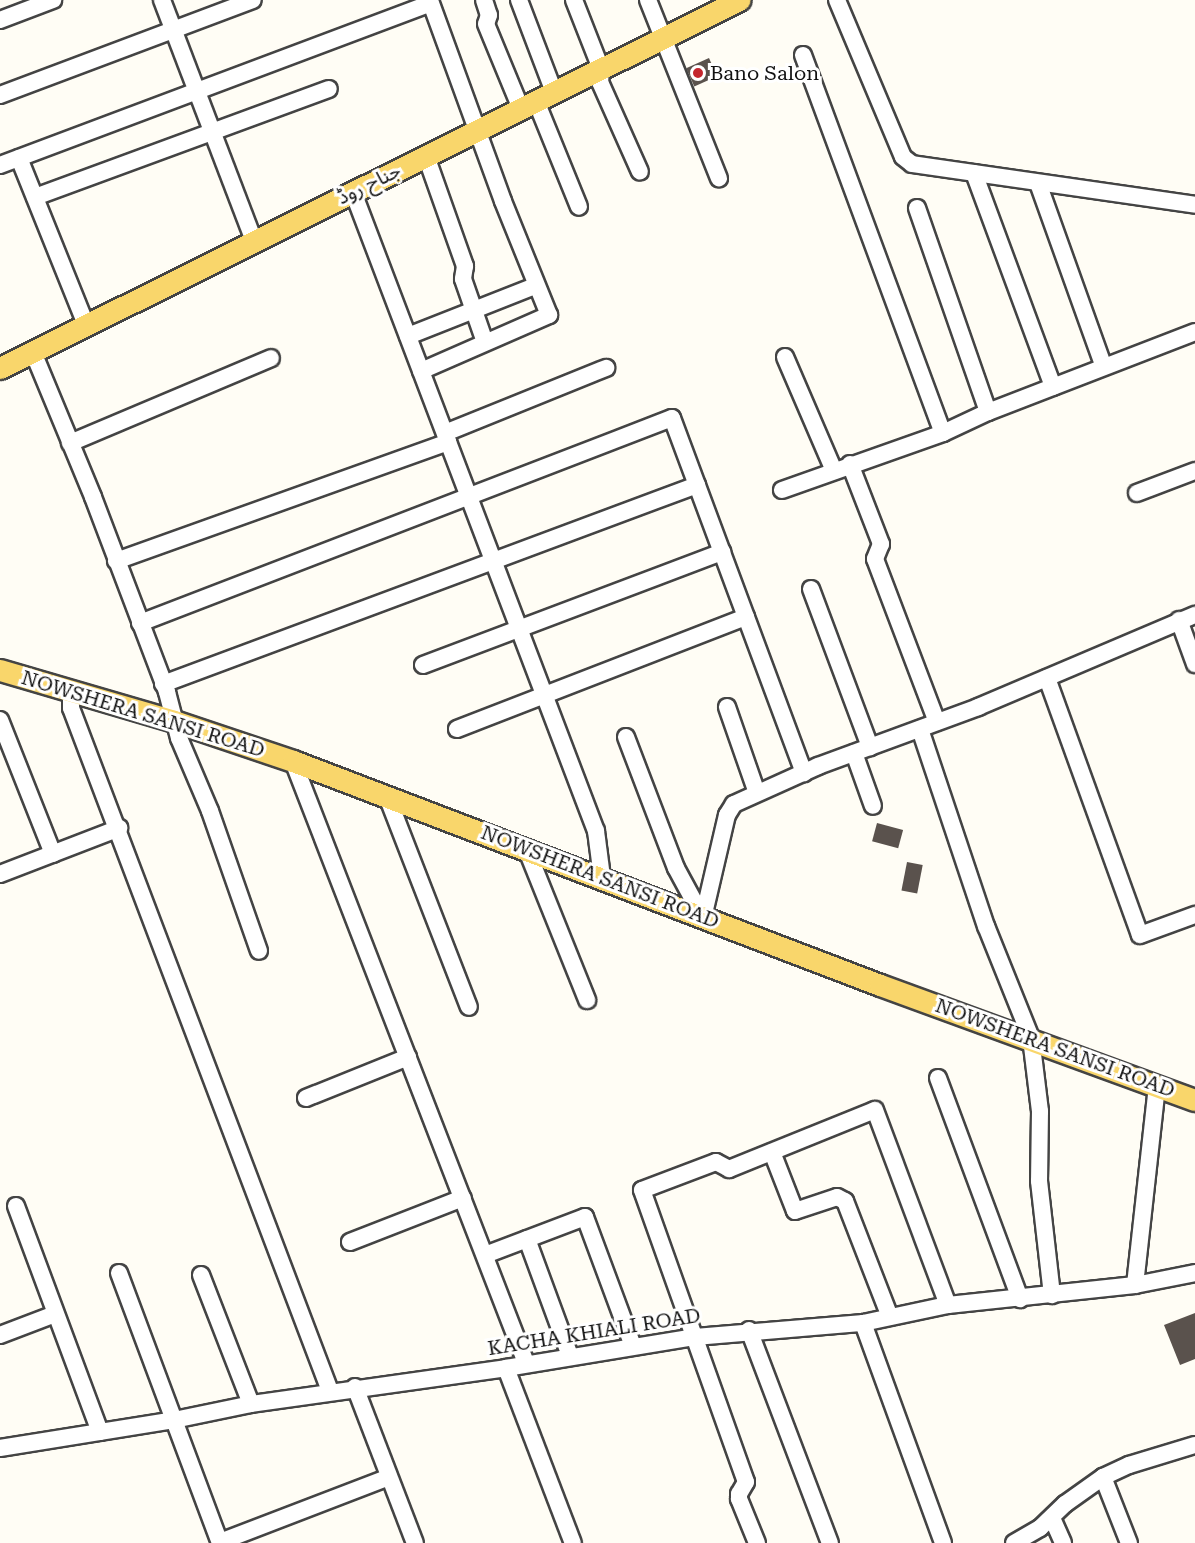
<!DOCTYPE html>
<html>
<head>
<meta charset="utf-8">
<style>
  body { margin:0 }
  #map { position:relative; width:1195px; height:1543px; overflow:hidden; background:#fffdf5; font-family:"Roboto Serif","Noto Sans Arabic",serif }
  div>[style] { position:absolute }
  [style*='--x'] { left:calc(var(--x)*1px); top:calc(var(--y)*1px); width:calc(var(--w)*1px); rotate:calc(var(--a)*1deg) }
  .building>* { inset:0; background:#5a524d; transform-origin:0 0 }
  .roads { filter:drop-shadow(2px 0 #444) drop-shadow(-2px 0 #444) drop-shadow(0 2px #444) drop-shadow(0 -2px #444) }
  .minor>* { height:16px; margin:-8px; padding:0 8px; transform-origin:8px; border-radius:8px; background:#fff }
  .major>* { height:21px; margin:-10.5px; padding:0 10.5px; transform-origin:10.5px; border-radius:10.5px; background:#f9d66b }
  .dots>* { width:16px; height:16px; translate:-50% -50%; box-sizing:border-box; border:3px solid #fff; border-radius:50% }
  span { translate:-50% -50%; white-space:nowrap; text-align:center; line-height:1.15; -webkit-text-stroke:6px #fff; paint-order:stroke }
  .poi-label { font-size:20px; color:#111 }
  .left { translate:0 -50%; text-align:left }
  .street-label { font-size:20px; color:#111 }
</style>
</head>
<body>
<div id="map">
  <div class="building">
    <div style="left:709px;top:58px;width:20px;height:25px;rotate:66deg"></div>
    <div style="left:877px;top:823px;width:27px;height:19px;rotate:15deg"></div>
    <div style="left:907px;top:862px;width:16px;height:29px;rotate:11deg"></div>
    <div style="clip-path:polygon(1195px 1313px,1195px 1359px,1180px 1365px,1164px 1325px)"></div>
  </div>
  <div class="roads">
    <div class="minor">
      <div style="--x:162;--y:0;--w:258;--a:69.1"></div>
      <div style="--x:484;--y:0;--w:16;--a:72"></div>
      <div style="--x:489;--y:15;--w:9;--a:108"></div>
      <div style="--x:486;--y:24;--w:92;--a:67.6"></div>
      <div style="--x:519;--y:0;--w:98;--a:69.2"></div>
      <div style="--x:574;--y:0;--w:74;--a:68.6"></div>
      <div style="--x:601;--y:69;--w:13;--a:94"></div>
      <div style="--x:600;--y:82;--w:98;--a:66"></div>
      <div style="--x:648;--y:0;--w:192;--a:68.3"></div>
      <div style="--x:837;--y:0;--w:170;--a:67.2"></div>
      <div style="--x:903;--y:157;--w:11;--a:38"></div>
      <div style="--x:912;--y:164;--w:286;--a:8.2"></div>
      <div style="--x:0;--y:20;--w:57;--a:-20.7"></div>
      <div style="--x:803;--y:55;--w:403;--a:69.7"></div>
      <div style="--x:0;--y:95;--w:270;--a:-20.6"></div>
      <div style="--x:536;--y:101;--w:114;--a:67.9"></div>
      <div style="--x:426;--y:156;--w:117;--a:70.5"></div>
      <div style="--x:465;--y:266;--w:13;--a:99"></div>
      <div style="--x:463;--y:279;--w:67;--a:70.8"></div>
      <div style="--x:19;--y:158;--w:180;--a:68.1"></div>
      <div style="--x:0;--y:165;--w:460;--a:-20.6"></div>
      <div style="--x:974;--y:173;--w:228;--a:69.7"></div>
      <div style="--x:1038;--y:183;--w:195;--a:70.3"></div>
      <div style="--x:353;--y:192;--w:684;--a:69.18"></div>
      <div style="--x:596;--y:831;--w:46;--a:82.6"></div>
      <div style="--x:35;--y:197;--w:313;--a:-20.2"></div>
      <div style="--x:917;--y:208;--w:216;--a:70.8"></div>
      <div style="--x:408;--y:336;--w:136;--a:-21.5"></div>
      <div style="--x:33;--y:352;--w:157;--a:67.5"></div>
      <div style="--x:93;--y:497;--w:209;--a:69.2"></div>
      <div style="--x:167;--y:692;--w:48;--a:75.4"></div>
      <div style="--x:179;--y:738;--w:79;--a:67"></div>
      <div style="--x:210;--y:811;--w:148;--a:70.7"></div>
      <div style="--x:785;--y:357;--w:124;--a:66.7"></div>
      <div style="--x:421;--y:371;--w:140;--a:-23.6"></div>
      <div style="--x:549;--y:315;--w:123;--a:-112"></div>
      <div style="--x:503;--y:201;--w:214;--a:-110"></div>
      <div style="--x:445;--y:433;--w:174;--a:-22"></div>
      <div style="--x:70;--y:443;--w:218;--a:-22.9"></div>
      <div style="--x:850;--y:464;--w:86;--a:68.8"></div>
      <div style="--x:881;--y:544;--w:16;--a:112"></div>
      <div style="--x:875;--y:559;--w:174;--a:69.2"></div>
      <div style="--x:782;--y:490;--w:171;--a:-19.5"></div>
      <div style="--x:943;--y:433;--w:50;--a:-25"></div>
      <div style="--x:988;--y:412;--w:222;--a:-21.1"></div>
      <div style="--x:1137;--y:493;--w:62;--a:-20.8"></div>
      <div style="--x:116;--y:561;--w:353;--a:-19.7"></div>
      <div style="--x:811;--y:589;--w:169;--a:69.5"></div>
      <div style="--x:1179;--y:620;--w:47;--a:70"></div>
      <div style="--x:140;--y:623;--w:570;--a:-21.07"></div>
      <div style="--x:672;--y:418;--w:379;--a:69.6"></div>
      <div style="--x:423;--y:665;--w:320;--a:-20.7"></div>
      <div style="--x:1047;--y:678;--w:273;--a:70.1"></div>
      <div style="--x:1140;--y:935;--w:59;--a:-20"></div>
      <div style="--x:163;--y:684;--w:570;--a:-20.44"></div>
      <div style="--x:71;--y:690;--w:18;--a:90"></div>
      <div style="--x:71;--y:708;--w:730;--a:69.23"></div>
      <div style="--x:727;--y:707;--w:91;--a:70.8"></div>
      <div style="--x:0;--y:720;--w:144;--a:68.4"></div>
      <div style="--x:457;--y:729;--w:310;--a:-21.2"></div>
      <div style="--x:920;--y:729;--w:208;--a:71.5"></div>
      <div style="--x:986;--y:926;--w:121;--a:68.1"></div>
      <div style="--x:1031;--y:1038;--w:74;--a:83"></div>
      <div style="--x:1040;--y:1111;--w:70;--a:90.8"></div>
      <div style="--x:1039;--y:1181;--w:115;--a:83.5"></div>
      <div style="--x:626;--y:737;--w:140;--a:69.1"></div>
      <div style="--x:676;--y:868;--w:57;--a:61.6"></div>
      <div style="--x:854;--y:753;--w:56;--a:70.3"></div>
      <div style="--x:293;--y:761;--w:646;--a:68.84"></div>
      <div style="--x:387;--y:796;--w:226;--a:68.8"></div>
      <div style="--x:526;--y:848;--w:164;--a:68.1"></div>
      <div style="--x:0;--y:874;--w:128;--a:-21.1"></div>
      <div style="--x:703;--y:918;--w:106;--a:-76.9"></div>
      <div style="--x:727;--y:815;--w:13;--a:-58"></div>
      <div style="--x:734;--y:804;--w:92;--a:-24.3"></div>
      <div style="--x:818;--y:766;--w:171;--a:-20.2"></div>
      <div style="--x:978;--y:707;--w:236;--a:-23"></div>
      <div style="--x:938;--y:1078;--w:236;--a:69.6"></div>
      <div style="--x:306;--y:1098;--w:110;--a:-21.9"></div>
      <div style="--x:772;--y:1152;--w:63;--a:68.7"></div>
      <div style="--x:795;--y:1211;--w:44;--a:-18.4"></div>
      <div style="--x:837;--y:1197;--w:9;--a:27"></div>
      <div style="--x:845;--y:1201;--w:124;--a:68.8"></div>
      <div style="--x:16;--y:1206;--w:241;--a:69.6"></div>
      <div style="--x:527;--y:1239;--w:125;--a:69.8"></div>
      <div style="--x:350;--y:1242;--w:121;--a:-21.3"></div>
      <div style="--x:485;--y:1255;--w:107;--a:-20.8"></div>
      <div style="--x:585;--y:1217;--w:138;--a:69.6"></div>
      <div style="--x:119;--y:1273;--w:288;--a:69.5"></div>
      <div style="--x:201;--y:1275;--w:138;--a:68.8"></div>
      <div style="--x:1135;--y:1285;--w:201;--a:-83.7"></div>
      <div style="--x:863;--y:1323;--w:234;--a:70"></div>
      <div style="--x:749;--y:1330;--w:228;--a:69.2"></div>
      <div style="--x:0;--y:1335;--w:59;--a:-20.9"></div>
      <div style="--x:506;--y:1368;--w:187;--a:69.1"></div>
      <div style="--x:355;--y:1387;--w:167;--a:69"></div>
      <div style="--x:0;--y:1448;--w:176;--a:-9.1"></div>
      <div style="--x:174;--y:1420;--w:79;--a:-11.7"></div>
      <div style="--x:251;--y:1404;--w:258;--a:-8"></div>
      <div style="--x:506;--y:1368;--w:192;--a:-9.3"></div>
      <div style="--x:695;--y:1337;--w:169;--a:-4.8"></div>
      <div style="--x:863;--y:1323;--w:87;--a:-12"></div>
      <div style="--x:948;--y:1305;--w:188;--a:-6.1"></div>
      <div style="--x:1135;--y:1285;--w:61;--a:-11.3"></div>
      <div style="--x:1103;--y:1477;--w:71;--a:68.5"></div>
      <div style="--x:1052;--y:1518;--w:27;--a:66"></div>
      <div style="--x:220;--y:1542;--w:181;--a:-21"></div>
      <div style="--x:757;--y:1543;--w:48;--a:-112.2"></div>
      <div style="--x:739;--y:1499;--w:5;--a:-90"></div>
      <div style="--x:739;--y:1494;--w:14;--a:-60"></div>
      <div style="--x:746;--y:1482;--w:310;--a:-109.6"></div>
      <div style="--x:642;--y:1190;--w:79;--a:-20.7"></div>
      <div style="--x:716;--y:1162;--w:15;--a:28"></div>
      <div style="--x:729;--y:1169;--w:157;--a:-22"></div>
      <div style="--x:875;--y:1110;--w:208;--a:69.5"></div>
      <div style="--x:1014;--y:1543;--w:30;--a:-30"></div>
      <div style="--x:1040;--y:1528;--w:35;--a:-44"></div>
      <div style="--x:1065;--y:1504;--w:47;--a:-35.4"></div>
      <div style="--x:1103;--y:1477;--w:29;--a:-25"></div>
      <div style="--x:1129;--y:1465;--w:69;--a:-16.9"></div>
    </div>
    <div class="major">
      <div style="--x:0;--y:368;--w:826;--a:-26.47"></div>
      <div style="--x:0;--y:670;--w:181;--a:16.3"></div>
      <div style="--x:174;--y:721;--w:126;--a:18.6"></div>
      <div style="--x:293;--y:761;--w:628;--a:20.89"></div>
      <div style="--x:880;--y:985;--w:335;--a:20.1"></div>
    </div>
  </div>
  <div class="dots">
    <div style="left:698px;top:73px;background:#c4262e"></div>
  </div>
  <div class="poi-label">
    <span class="left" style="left:710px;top:73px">Bano Salon</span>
  </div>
  <div class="street-label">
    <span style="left:369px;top:184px;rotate:-26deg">جناح روڈ</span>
    <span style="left:143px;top:714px;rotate:17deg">NOWSHERA SANSI ROAD</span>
    <span style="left:600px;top:877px;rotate:21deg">NOWSHERA SANSI ROAD</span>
    <span style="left:1055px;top:1048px;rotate:20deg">NOWSHERA SANSI ROAD</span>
    <span style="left:594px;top:1332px;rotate:-9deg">KACHA KHIALI ROAD</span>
  </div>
</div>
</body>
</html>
